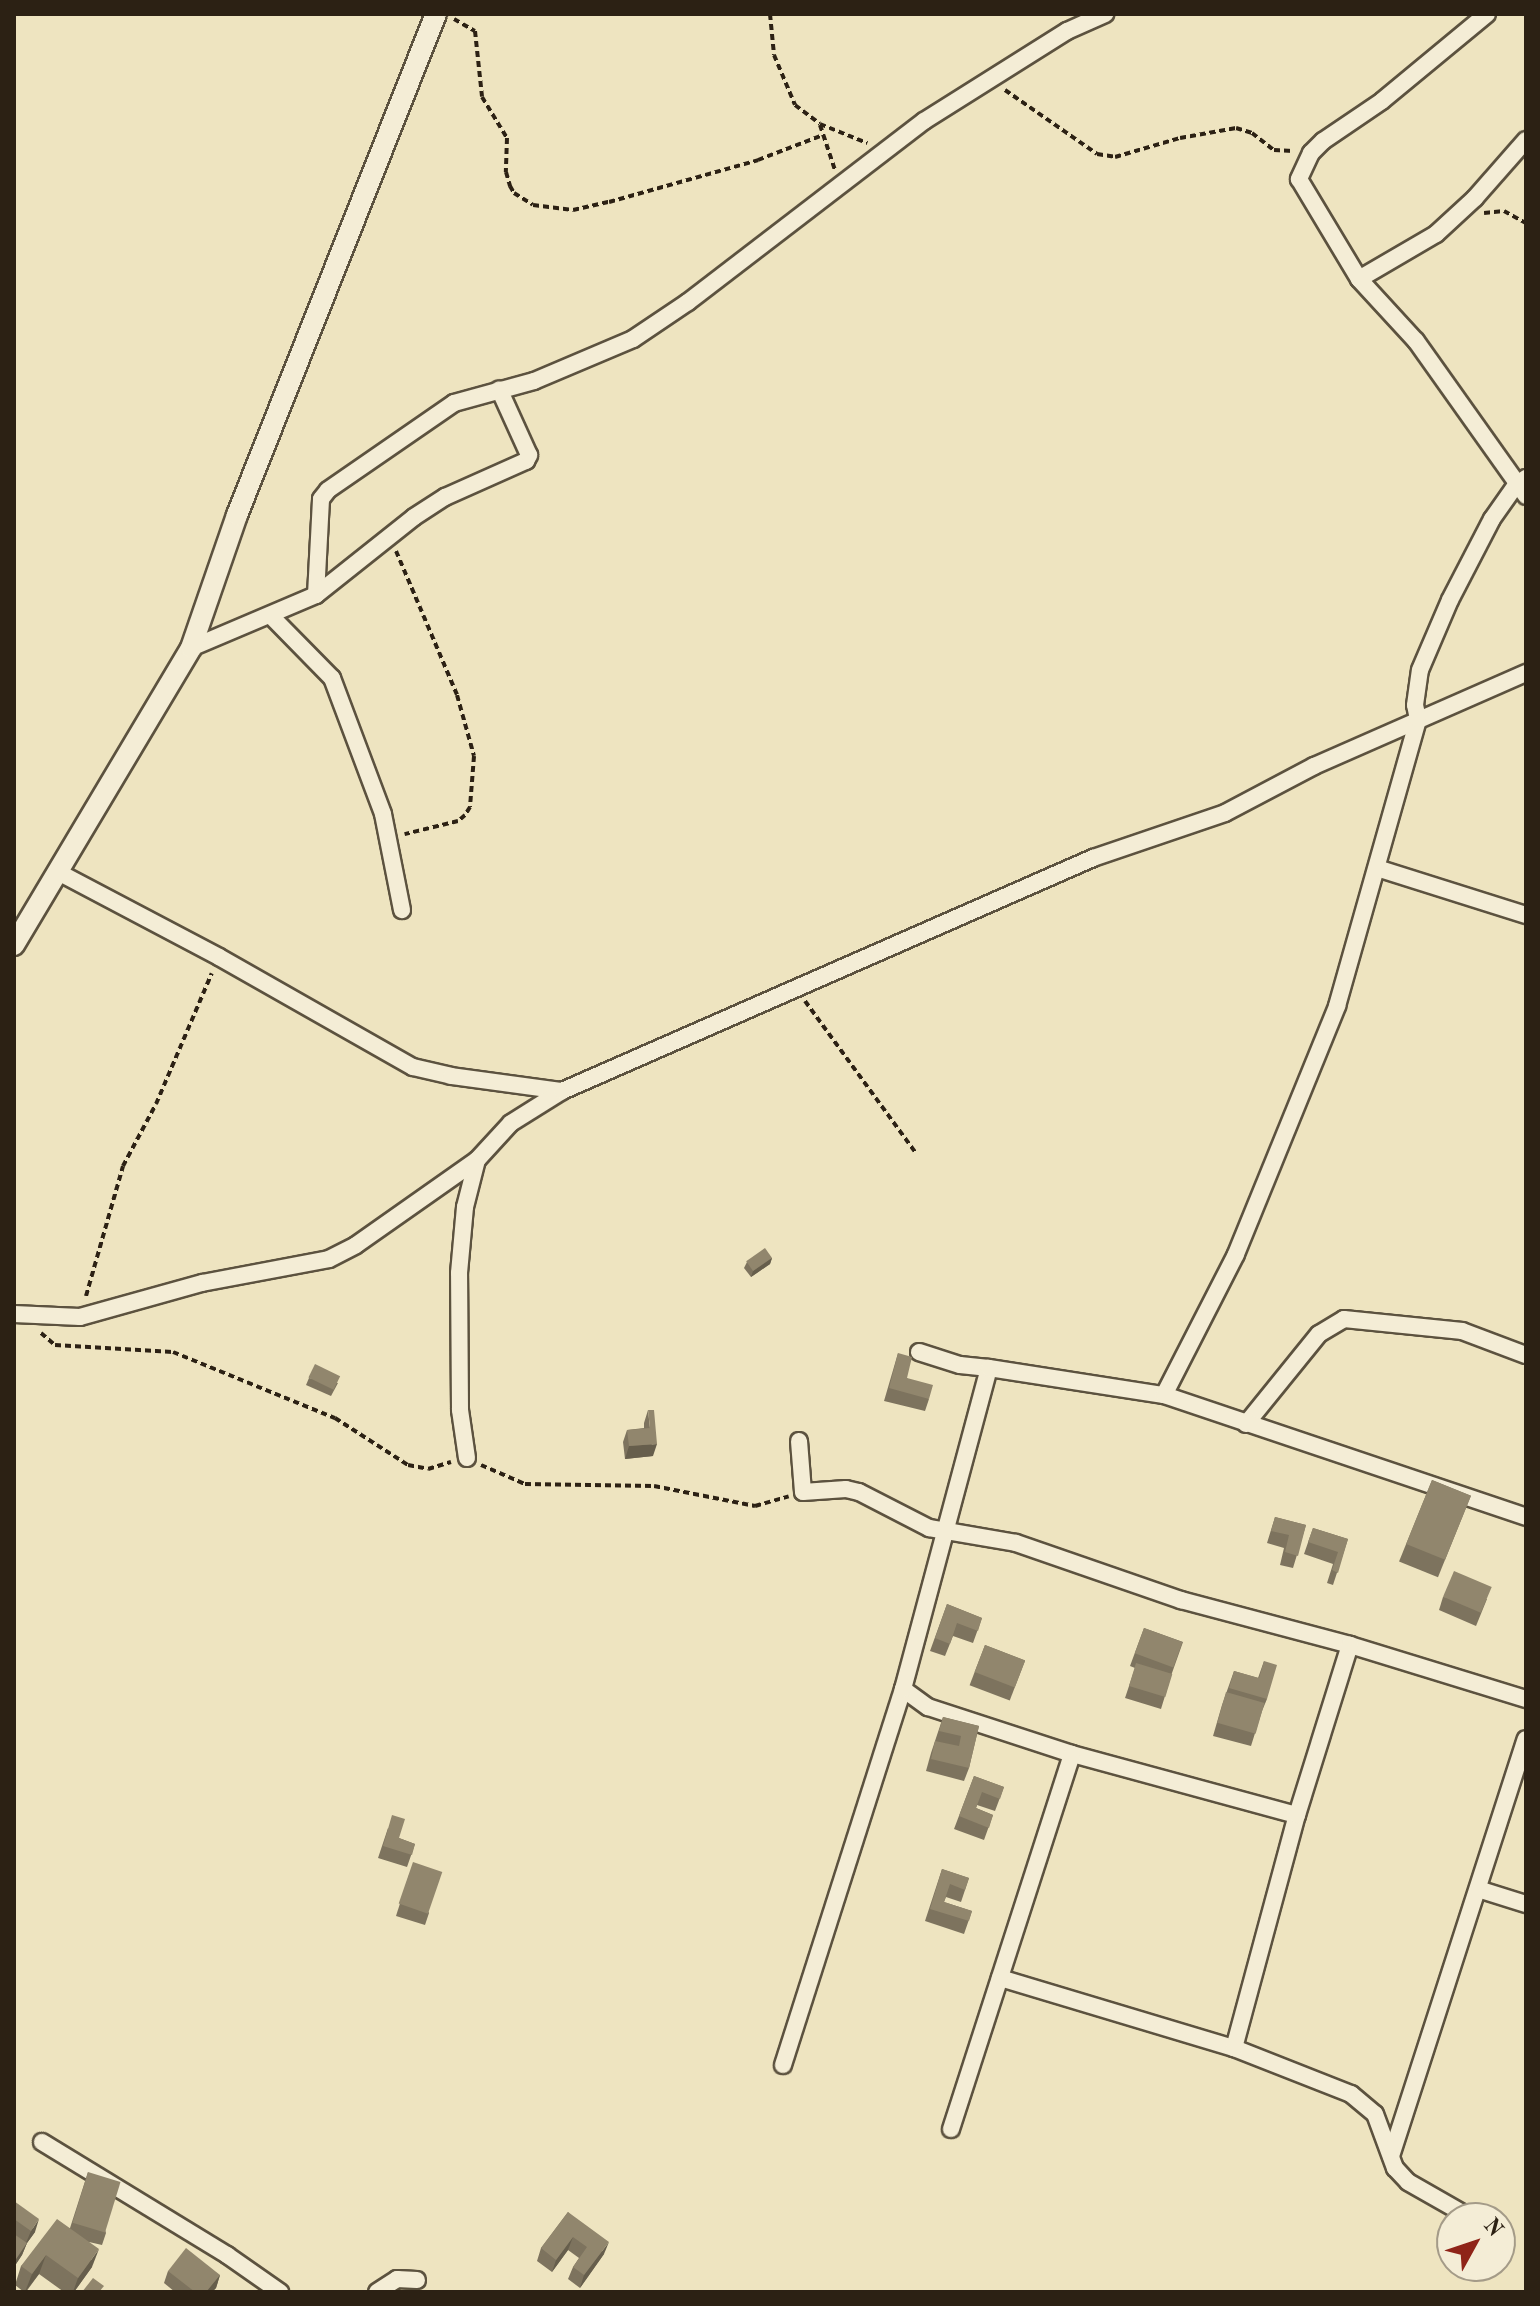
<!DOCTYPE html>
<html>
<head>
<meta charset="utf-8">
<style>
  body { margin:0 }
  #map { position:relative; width:1540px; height:2306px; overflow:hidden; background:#eee4c0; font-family:"Old Standard TT",serif }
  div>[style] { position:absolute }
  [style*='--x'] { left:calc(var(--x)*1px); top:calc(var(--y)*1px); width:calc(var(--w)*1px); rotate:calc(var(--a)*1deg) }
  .path>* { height:4px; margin-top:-2px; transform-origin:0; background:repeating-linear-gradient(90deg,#2c2114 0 6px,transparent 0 10px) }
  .roads { filter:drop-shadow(2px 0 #5c523f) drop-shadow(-2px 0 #5c523f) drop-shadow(0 2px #5c523f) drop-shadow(0 -2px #5c523f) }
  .minor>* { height:16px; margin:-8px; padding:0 8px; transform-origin:8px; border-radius:8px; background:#f4edd6 }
  .tertiary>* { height:20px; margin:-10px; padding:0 10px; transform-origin:10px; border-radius:10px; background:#f4edd6 }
  .wall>* { inset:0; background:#7d735e; transform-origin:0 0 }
  .shaded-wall>* { inset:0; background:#665e4c }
  .building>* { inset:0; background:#91866d; transform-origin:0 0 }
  span { translate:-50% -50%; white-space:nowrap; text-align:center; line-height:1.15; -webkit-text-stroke:6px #f4edd6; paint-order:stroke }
  .frame { position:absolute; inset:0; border:16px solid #2c2114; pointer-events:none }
  .north { position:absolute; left:1436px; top:2202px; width:80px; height:80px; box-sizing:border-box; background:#f4edd6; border:2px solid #a49b88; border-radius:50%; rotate:50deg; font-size:22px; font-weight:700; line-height:32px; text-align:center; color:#2c2114 }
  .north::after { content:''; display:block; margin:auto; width:28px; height:36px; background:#8f2418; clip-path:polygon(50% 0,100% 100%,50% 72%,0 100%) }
</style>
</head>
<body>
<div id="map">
  <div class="path">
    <div style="--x:770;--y:14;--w:41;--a:84.4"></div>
    <div style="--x:774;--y:55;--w:54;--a:67.2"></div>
    <div style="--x:795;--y:105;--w:31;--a:37"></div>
    <div style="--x:820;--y:124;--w:51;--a:22"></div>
    <div style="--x:454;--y:19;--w:24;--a:30"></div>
    <div style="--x:475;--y:31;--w:66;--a:83.9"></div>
    <div style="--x:482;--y:97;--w:48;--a:58.6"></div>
    <div style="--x:507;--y:138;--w:34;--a:92"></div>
    <div style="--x:506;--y:172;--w:15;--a:74"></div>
    <div style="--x:510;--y:186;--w:8;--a:60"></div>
    <div style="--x:514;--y:193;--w:22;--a:32"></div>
    <div style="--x:533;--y:205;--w:40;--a:7.1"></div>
    <div style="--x:573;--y:210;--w:37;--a:-13"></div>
    <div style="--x:609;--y:202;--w:155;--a:-15.7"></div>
    <div style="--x:758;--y:160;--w:70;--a:-21"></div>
    <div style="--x:1005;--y:90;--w:112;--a:34.8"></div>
    <div style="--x:1097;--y:154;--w:18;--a:9"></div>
    <div style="--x:1115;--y:157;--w:68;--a:-16.3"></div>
    <div style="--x:1180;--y:138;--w:57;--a:-10.1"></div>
    <div style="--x:1236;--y:128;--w:17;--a:17"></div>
    <div style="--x:1252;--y:133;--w:28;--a:38"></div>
    <div style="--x:1274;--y:150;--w:19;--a:3"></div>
    <div style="--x:820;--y:125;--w:47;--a:71.6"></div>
    <div style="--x:1484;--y:213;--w:20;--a:-6"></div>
    <div style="--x:1504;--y:211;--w:25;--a:29"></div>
    <div style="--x:396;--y:551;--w:156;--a:67"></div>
    <div style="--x:457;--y:695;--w:63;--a:74.4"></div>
    <div style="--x:474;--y:756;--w:51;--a:94.5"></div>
    <div style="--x:470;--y:807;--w:9;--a:122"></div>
    <div style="--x:465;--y:815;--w:9;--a:139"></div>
    <div style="--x:458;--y:821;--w:55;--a:166.2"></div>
    <div style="--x:805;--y:1001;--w:188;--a:53.9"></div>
    <div style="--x:86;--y:1296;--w:135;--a:-74.1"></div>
    <div style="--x:123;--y:1166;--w:70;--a:-62"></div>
    <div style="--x:156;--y:1104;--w:142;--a:-66.9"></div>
    <div style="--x:41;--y:1333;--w:18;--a:41"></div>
    <div style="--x:55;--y:1345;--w:118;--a:3.4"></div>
    <div style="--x:173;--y:1352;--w:175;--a:22.2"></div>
    <div style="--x:335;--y:1418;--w:87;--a:32.8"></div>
    <div style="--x:408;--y:1465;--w:20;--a:11"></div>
    <div style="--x:428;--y:1469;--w:24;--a:-17"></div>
    <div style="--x:481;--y:1465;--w:48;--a:23.4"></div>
    <div style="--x:525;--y:1484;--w:129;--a:0.9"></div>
    <div style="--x:654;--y:1486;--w:103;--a:11.2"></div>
    <div style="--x:755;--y:1506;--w:35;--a:-16"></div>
  </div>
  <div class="roads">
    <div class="minor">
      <div style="--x:1487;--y:14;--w:136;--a:140.4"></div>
      <div style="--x:1382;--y:101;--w:71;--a:145.9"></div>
      <div style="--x:1323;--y:141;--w:17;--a:135"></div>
      <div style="--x:1311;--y:153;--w:29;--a:115"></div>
      <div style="--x:1299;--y:179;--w:117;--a:59"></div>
      <div style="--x:1359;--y:279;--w:84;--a:47.4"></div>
      <div style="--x:1416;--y:341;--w:190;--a:54.6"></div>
      <div style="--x:1359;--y:279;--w:89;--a:-30.3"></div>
      <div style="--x:1436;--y:234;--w:53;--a:-42.7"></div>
      <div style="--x:1475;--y:198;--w:77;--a:-48.7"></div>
      <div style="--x:316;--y:595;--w:96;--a:-87"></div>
      <div style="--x:321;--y:499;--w:11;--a:-52"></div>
      <div style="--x:328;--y:490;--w:153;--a:-34.6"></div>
      <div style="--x:454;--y:403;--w:83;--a:-15.4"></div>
      <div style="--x:534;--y:381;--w:108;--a:-23"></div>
      <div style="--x:633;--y:339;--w:66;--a:-33.9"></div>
      <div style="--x:688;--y:302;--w:297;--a:-37.5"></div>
      <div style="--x:924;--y:121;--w:169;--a:-32.2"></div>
      <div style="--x:1067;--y:31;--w:42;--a:-24.1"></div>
      <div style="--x:271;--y:616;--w:87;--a:45.5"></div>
      <div style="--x:332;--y:678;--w:145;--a:69.4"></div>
      <div style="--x:383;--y:814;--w:98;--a:78.8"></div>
      <div style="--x:191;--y:648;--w:136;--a:-23"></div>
      <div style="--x:316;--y:595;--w:125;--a:-38.5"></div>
      <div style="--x:414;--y:517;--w:37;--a:-33"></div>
      <div style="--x:445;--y:497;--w:89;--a:-24"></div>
      <div style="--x:526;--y:461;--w:7;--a:-63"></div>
      <div style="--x:529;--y:455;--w:72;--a:-114.4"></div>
      <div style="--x:1377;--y:868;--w:156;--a:17.5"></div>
      <div style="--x:58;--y:872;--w:182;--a:27.8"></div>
      <div style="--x:219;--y:957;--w:223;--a:29.6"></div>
      <div style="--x:413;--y:1067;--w:39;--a:13"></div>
      <div style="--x:451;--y:1076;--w:112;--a:7.7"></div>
      <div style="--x:14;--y:1314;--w:66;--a:2.6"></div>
      <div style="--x:80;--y:1317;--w:127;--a:-15.6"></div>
      <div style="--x:202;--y:1283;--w:129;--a:-10.7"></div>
      <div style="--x:329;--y:1259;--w:30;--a:-27"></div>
      <div style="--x:356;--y:1245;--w:148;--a:-35.1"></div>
      <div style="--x:477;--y:1160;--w:50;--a:-47.4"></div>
      <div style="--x:511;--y:1123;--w:60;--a:-32.1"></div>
      <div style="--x:562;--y:1091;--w:580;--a:-23.69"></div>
      <div style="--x:1093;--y:858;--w:139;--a:-18.8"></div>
      <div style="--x:1225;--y:813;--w:101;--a:-27.8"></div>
      <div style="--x:1314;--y:766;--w:232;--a:-23.7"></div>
      <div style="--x:919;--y:1352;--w:43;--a:17.6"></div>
      <div style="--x:960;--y:1365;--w:29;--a:6"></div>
      <div style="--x:1164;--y:1395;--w:158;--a:-62.9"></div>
      <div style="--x:1236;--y:1254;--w:268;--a:-67.8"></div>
      <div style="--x:1337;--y:1006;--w:298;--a:-74.2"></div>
      <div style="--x:1418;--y:719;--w:14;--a:-102"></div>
      <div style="--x:1415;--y:705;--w:35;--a:-82"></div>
      <div style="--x:1420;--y:670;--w:76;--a:-66.8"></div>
      <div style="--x:1450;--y:600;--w:91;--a:-62.6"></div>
      <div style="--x:1492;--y:519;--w:42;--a:-54.8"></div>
      <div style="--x:1516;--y:485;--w:12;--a:-35"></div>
      <div style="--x:1246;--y:1424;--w:116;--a:-51"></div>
      <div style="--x:1319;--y:1334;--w:29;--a:-31"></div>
      <div style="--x:1344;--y:1319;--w:119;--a:5.8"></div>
      <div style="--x:1462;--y:1331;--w:68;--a:20.6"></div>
      <div style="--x:799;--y:1441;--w:51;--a:85.5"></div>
      <div style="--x:803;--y:1492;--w:43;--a:-4"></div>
      <div style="--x:846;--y:1489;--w:13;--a:13"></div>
      <div style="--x:859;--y:1492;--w:79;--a:27.2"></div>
      <div style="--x:929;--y:1528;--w:88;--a:9.8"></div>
      <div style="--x:1016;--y:1543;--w:175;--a:19.1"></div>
      <div style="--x:1181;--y:1600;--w:175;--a:14.9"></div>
      <div style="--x:1350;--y:1645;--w:184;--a:17.1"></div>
      <div style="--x:467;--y:1458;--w:49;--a:-98.3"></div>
      <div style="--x:460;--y:1410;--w:137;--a:-90.4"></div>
      <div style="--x:459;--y:1273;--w:66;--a:-84.8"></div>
      <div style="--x:465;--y:1207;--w:49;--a:-75.7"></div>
      <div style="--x:903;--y:1689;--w:31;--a:36"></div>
      <div style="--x:928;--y:1707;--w:151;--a:18.1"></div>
      <div style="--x:1072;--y:1754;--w:233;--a:15.2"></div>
      <div style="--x:1478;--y:1889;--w:50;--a:17.4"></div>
      <div style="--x:1000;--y:1978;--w:244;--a:16.7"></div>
      <div style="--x:1234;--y:2048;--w:126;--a:21.5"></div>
      <div style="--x:1351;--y:2094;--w:31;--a:40"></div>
      <div style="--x:1375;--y:2114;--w:58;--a:69.7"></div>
      <div style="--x:1395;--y:2168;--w:19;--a:47"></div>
      <div style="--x:1408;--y:2182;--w:73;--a:29.7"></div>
      <div style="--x:1234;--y:2048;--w:241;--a:-74.9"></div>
      <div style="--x:1297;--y:1815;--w:178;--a:-72.7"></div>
      <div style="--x:783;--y:2065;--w:395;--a:-72.3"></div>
      <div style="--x:903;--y:1689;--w:332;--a:-75"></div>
      <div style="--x:989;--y:1368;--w:177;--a:8.8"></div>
      <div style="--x:1164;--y:1395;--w:382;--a:18.6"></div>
      <div style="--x:951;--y:2129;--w:394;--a:-72.1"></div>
      <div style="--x:42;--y:2142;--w:217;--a:31.4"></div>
      <div style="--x:227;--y:2255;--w:65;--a:34.9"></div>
      <div style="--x:1391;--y:2156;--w:438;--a:-72.1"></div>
      <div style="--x:377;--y:2292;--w:24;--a:-33"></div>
      <div style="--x:397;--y:2279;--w:20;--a:3"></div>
    </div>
    <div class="tertiary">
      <div style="--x:14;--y:945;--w:346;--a:-59.2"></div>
      <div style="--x:191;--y:648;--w:141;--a:-70.9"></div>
      <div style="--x:237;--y:515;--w:539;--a:-68.34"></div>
    </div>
  </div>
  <div class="wall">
    <div style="clip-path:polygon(772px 1258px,770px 1264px,751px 1277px,744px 1268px,747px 1262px)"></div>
    <div style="clip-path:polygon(898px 1353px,907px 1378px,929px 1399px,925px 1411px,884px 1401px)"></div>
    <div style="clip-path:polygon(309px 1378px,338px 1383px,331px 1396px,306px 1385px)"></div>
    <div style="clip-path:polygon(648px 1410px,653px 1456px,625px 1459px,623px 1442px,627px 1430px,644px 1428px,644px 1423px)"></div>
    <div style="left:1432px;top:1480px;width:42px;height:88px;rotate:22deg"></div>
    <div style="clip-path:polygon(1275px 1517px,1306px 1525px,1293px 1568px,1280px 1565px,1284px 1548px,1267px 1543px)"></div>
    <div style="clip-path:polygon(1313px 1528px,1348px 1539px,1333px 1585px,1327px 1583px,1333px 1564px,1304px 1554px)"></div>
    <div style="clip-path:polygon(1443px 1597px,1487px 1599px,1476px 1626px,1439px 1610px)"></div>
    <div style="clip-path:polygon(947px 1604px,982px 1618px,973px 1643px,953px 1636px,945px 1656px,930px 1651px)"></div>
    <div style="clip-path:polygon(1144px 1628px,1183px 1642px,1172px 1673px,1161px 1709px,1125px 1698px,1135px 1668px,1130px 1666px)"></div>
    <div style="left:985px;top:1645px;width:43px;height:43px;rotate:21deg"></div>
    <div style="clip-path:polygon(1264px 1661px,1267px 1699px,1262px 1711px,1251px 1746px,1213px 1736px,1222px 1705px,1234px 1671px,1258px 1678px)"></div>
    <div style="clip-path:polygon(943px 1717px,979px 1726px,969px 1768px,964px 1781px,926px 1771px,931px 1753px)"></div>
    <div style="clip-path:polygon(974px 1776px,1004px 1787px,995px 1811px,977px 1805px,976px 1808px,993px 1815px,984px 1840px,954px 1829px)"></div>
    <div style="clip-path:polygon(388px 1828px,399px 1838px,415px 1844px,407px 1867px,378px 1858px)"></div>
    <div style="clip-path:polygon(942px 1869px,969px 1878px,961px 1902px,946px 1897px,944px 1902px,972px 1911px,964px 1934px,925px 1921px)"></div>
    <div style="clip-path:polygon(409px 1875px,429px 1913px,425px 1925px,396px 1916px)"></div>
    <div style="clip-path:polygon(88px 2172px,106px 2233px,102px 2245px,89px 2242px,92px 2267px,74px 2292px,64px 2292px,39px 2274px,26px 2292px,24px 2292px,15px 2285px,21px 2266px,70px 2228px)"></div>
    <div style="clip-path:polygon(14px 2201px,35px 2232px,27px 2243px,22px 2255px,14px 2267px)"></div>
    <div style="clip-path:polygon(568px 2212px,604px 2254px,580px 2288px,568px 2279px,573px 2267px,579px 2258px,568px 2250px,552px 2272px,537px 2261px,541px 2248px)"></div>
    <div style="clip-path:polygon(168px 2271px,220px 2275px,216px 2288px,212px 2292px,175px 2292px,164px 2283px)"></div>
  </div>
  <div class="shaded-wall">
    <div style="clip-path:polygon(772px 1258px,770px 1264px,751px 1277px,753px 1271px)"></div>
    <div style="clip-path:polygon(657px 1444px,653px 1456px,625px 1459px,629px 1446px)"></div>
    <div style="clip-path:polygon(39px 2219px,35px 2232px,27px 2243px,22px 2255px,14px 2267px,14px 2262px,26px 2243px,31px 2231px)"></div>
    <div style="clip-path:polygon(573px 2237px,568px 2250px,552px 2272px,556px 2260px)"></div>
    <div style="clip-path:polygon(609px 2242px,604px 2254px,580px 2288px,584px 2275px)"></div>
    <div style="clip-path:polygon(99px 2249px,92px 2267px,74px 2292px,73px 2292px,78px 2278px)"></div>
    <div style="clip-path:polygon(46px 2255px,39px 2274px,25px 2292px,32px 2274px)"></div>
    <div style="clip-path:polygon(220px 2275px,216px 2288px,212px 2292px,206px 2292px)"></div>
  </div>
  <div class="building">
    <div style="left:765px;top:1248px;width:12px;height:23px;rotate:55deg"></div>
    <div style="clip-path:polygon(898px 1353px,912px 1357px,907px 1378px,933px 1385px,929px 1399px,889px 1388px)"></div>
    <div style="left:315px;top:1364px;width:28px;height:15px;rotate:26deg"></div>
    <div style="clip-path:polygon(648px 1410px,654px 1410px,657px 1444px,629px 1446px,627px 1430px,650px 1428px)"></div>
    <div style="left:1432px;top:1480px;width:42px;height:69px;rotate:22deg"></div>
    <div style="clip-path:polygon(1275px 1517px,1306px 1525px,1298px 1556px,1285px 1552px,1289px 1535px,1271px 1531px)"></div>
    <div style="clip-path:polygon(1313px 1528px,1348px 1539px,1338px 1573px,1332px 1570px,1338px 1552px,1308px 1542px)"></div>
    <div style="left:1454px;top:1571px;width:41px;height:28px;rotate:23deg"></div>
    <div style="clip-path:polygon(947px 1604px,982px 1618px,978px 1631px,957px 1623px,950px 1644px,935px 1638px)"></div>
    <div style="left:1144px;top:1628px;width:41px;height:27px;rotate:20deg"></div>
    <div style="left:985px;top:1645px;width:43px;height:29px;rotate:21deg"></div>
    <div style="clip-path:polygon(1264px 1661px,1277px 1665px,1267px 1699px,1229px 1688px,1234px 1671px,1259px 1678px)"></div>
    <div style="left:1136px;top:1663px;width:38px;height:24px;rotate:17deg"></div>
    <div style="left:1226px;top:1692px;width:40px;height:32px;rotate:16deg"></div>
    <div style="clip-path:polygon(943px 1717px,979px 1726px,969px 1768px,931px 1759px,935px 1741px,959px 1746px,961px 1736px,939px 1731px)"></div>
    <div style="clip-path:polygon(974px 1776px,1004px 1787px,1000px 1799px,982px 1792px,976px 1808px,993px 1815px,989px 1828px,959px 1816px)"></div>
    <div style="clip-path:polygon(392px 1815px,405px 1819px,399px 1838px,415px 1844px,412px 1855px,383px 1846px)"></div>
    <div style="left:413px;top:1862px;width:31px;height:44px;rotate:19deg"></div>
    <div style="clip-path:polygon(942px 1869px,969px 1878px,965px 1890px,950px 1884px,944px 1902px,972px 1911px,969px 1921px,930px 1909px)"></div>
    <div style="left:88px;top:2172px;width:34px;height:53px;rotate:17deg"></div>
    <div style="clip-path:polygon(14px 2201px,39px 2219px,31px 2231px,14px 2219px)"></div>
    <div style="clip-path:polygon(568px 2212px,609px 2242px,584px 2275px,573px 2267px,587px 2247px,573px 2237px,556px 2260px,541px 2248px)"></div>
    <div style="clip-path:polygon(57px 2219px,99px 2249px,78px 2278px,46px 2255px,32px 2274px,21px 2266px)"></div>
    <div style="clip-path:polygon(14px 2234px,27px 2243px,14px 2262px)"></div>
    <div style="clip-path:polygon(186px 2248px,220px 2275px,206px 2292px,195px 2292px,168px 2271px)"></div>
    <div style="clip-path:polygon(93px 2278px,104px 2286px,99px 2292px,82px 2292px)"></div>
  </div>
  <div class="frame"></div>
  <div class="north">N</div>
</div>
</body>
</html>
